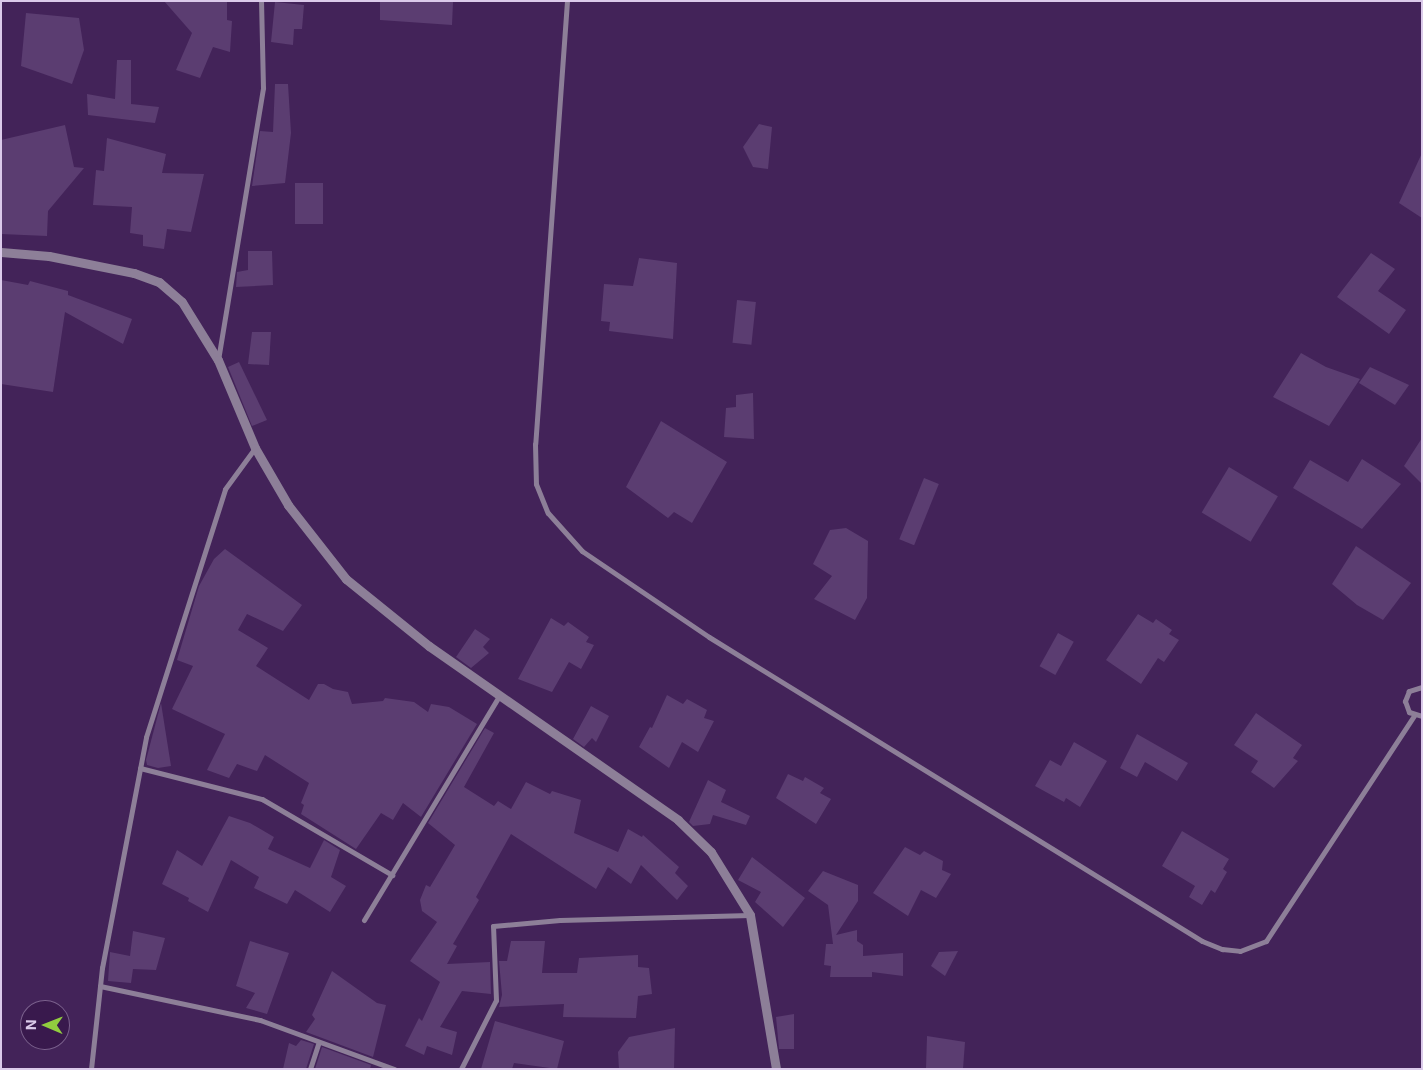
<!DOCTYPE html>
<html>
<head>
<meta charset="utf-8">
<style>
  body { margin:0 }
  #map { position:relative; width:1423px; height:1070px; overflow:hidden; background:#432359; font-family:Inter,sans-serif }
  div>[style] { position:absolute }
  [style*='--x'] { left:calc(var(--x)*1px); top:calc(var(--y)*1px); width:calc(var(--w)*1px); rotate:calc(var(--a)*1deg) }
  .building>* { inset:0; background:#5b3d71; transform-origin:0 0 }
  .minor>* { height:5px; margin:-2.5px; padding:0 2.5px; transform-origin:2.5px; border-radius:2.5px; background:#8d7f98 }
  .tertiary>* { height:9px; margin:-4.5px; padding:0 4.5px; transform-origin:4.5px; border-radius:4.5px; background:#8d7f98 }
  span { translate:-50% -50%; white-space:nowrap; text-align:center; line-height:1.15; -webkit-text-stroke:4px #39194d; paint-order:stroke }
  .frame { position:absolute; inset:0; border:2px solid #dbcaea; pointer-events:none }
  .north { position:absolute; left:20px; top:1000px; width:50px; height:50px; box-sizing:border-box; background:#39194d; border:1px solid #7a608c; border-radius:50%; rotate:271deg; font-size:14px; font-weight:700; line-height:20px; text-align:center; color:#dbcaea }
  .north::after { content:''; display:block; margin:auto; width:18px; height:22px; background:#91cd3f; clip-path:polygon(50% 0,100% 100%,50% 72%,0 100%) }
</style>
</head>
<body>
<div id="map">
  <div class="building">
    <div style="clip-path:polygon(164px 1px,227px 1px,227px 20px,232px 21px,230px 52px,213px 47px,200px 78px,176px 70px,192px 33px)"></div>
    <div style="clip-path:polygon(380px 1px,453px 2px,452px 25px,380px 20px)"></div>
    <div style="clip-path:polygon(275px 2px,304px 5px,302px 29px,294px 29px,293px 45px,271px 42px)"></div>
    <div style="clip-path:polygon(26px 13px,79px 18px,84px 50px,72px 84px,21px 66px)"></div>
    <div style="clip-path:polygon(117px 60px,131px 60px,131px 104px,159px 107px,155px 123px,88px 115px,87px 94px,115px 99px)"></div>
    <div style="clip-path:polygon(275px 84px,288px 84px,291px 133px,285px 183px,252px 186px,260px 131px,273px 132px)"></div>
    <div style="clip-path:polygon(759px 124px,772px 127px,768px 169px,753px 167px,743px 147px)"></div>
    <div style="clip-path:polygon(65px 125px,74px 167px,84px 168px,48px 211px,47px 236px,1px 234px,1px 140px)"></div>
    <div style="clip-path:polygon(107px 138px,166px 154px,162px 173px,204px 174px,191px 232px,167px 229px,164px 249px,143px 246px,143px 235px,130px 233px,132px 207px,93px 205px,96px 170px,104px 171px)"></div>
    <div style="clip-path:polygon(1422px 153px,1422px 218px,1399px 203px)"></div>
    <div style="left:295px;top:183px;width:28px;height:41px"></div>
    <div style="clip-path:polygon(248px 251px,272px 251px,273px 285px,236px 287px,237px 272px,248px 270px)"></div>
    <div style="clip-path:polygon(1371px 253px,1395px 269px,1378px 291px,1406px 310px,1389px 334px,1337px 297px)"></div>
    <div style="clip-path:polygon(639px 258px,677px 263px,673px 339px,609px 331px,610px 322px,601px 321px,604px 284px,633px 286px)"></div>
    <div style="clip-path:polygon(1px 280px,28px 285px,30px 281px,68px 291px,68px 295px,132px 319px,123px 344px,65px 312px,53px 392px,1px 384px)"></div>
    <div style="left:737px;top:300px;width:19px;height:43px;rotate:6deg"></div>
    <div style="clip-path:polygon(252px 332px,271px 332px,269px 365px,248px 364px)"></div>
    <div style="clip-path:polygon(1301px 353px,1326px 367px,1360px 379px,1329px 426px,1273px 397px)"></div>
    <div style="clip-path:polygon(239px 362px,267px 420px,252px 426px,228px 367px)"></div>
    <div style="clip-path:polygon(1370px 367px,1409px 385px,1395px 405px,1359px 383px)"></div>
    <div style="clip-path:polygon(753px 393px,754px 439px,724px 437px,726px 408px,736px 407px,736px 395px)"></div>
    <div style="clip-path:polygon(661px 421px,727px 462px,692px 523px,674px 512px,668px 518px,626px 487px)"></div>
    <div style="clip-path:polygon(1422px 438px,1422px 484px,1404px 466px)"></div>
    <div style="clip-path:polygon(1362px 459px,1401px 484px,1362px 529px,1293px 488px,1310px 460px,1348px 482px)"></div>
    <div style="left:1229px;top:467px;width:57px;height:53px;rotate:31deg"></div>
    <div style="left:924px;top:478px;width:16px;height:66px;rotate:22deg"></div>
    <div style="clip-path:polygon(846px 528px,868px 541px,867px 598px,855px 620px,814px 599px,832px 576px,813px 564px,830px 530px)"></div>
    <div style="clip-path:polygon(1356px 546px,1411px 583px,1383px 620px,1357px 605px,1332px 584px)"></div>
    <div style="clip-path:polygon(225px 549px,302px 605px,283px 631px,247px 614px,238px 630px,268px 648px,256px 666px,309px 700px,318px 684px,324px 684px,333px 689px,348px 692px,352px 704px,383px 701px,385px 698px,414px 702px,428px 712px,431px 704px,449px 707px,477px 724px,421px 817px,403px 803px,393px 820px,381px 813px,356px 849px,301px 814px,304px 805px,301px 803px,309px 783px,265px 755px,257px 771px,237px 764px,229px 778px,207px 770px,225px 734px,172px 709px,193px 666px,177px 660px,199px 586px,214px 559px)"></div>
    <div style="clip-path:polygon(1138px 614px,1153px 623px,1156px 619px,1172px 630px,1169px 634px,1179px 640px,1164px 662px,1158px 658px,1141px 684px,1106px 660px)"></div>
    <div style="clip-path:polygon(551px 618px,564px 626px,568px 622px,589px 637px,586px 642px,594px 645px,581px 669px,569px 662px,552px 692px,518px 679px)"></div>
    <div style="clip-path:polygon(475px 629px,490px 639px,483px 647px,489px 653px,471px 668px,456px 657px)"></div>
    <div style="left:1058px;top:633px;width:18px;height:38px;rotate:29deg"></div>
    <div style="clip-path:polygon(667px 695px,683px 704px,687px 699px,707px 710px,704px 718px,714px 721px,698px 752px,682px 742px,669px 768px,639px 747px,650px 727px,652px 728px)"></div>
    <div style="clip-path:polygon(161px 703px,171px 766px,158px 768px,147px 765px,146px 760px)"></div>
    <div style="clip-path:polygon(591px 706px,609px 716px,596px 742px,592px 738px,584px 747px,573px 739px)"></div>
    <div style="clip-path:polygon(1256px 713px,1302px 745px,1293px 758px,1298px 761px,1274px 788px,1251px 772px,1258px 761px,1234px 745px)"></div>
    <div style="clip-path:polygon(485px 728px,494px 733px,464px 787px,494px 806px,498px 801px,511px 809px,526px 782px,550px 794px,552px 791px,581px 800px,574px 833px,618px 852px,628px 829px,642px 837px,643px 835px,679px 867px,675px 873px,688px 886px,677px 900px,641px 865px,631px 884px,608px 867px,596px 889px,511px 834px,476px 897px,479px 900px,453px 944px,457px 946px,447px 964px,490px 962px,491px 994px,462px 991px,440px 1027px,457px 1032px,452px 1055px,427px 1046px,424px 1055px,405px 1046px,419px 1018px,422px 1021px,440px 982px,410px 961px,437px 922px,422px 911px,420px 900px,426px 885px,430px 887px,455px 845px,428px 823px)"></div>
    <div style="clip-path:polygon(1137px 734px,1188px 763px,1177px 781px,1145px 762px,1137px 777px,1120px 768px)"></div>
    <div style="clip-path:polygon(1074px 742px,1107px 761px,1080px 807px,1066px 798px,1064px 802px,1035px 786px,1050px 760px,1061px 766px)"></div>
    <div style="clip-path:polygon(788px 774px,803px 781px,805px 777px,824px 788px,820px 793px,831px 799px,816px 824px,776px 798px)"></div>
    <div style="clip-path:polygon(708px 780px,726px 790px,721px 802px,750px 816px,746px 825px,713px 815px,710px 824px,693px 826px,689px 822px)"></div>
    <div style="clip-path:polygon(229px 816px,250px 823px,274px 837px,268px 849px,310px 868px,324px 840px,340px 850px,331px 877px,346px 886px,330px 912px,295px 890px,287px 904px,254px 888px,259px 877px,231px 860px,208px 912px,188px 901px,189px 898px,162px 884px,177px 850px,202px 866px)"></div>
    <div style="clip-path:polygon(1182px 831px,1229px 859px,1223px 869px,1227px 872px,1215px 893px,1211px 890px,1202px 905px,1189px 897px,1195px 886px,1162px 866px)"></div>
    <div style="clip-path:polygon(905px 847px,920px 855px,924px 851px,943px 861px,942px 870px,951px 874px,936px 898px,921px 890px,908px 916px,873px 893px)"></div>
    <div style="clip-path:polygon(752px 857px,805px 898px,783px 927px,755px 902px,761px 892px,738px 880px)"></div>
    <div style="clip-path:polygon(823px 871px,858px 885px,858px 901px,836px 935px,857px 930px,857px 941px,863px 945px,863px 956px,903px 953px,903px 976px,872px 972px,872px 977px,830px 977px,831px 966px,824px 965px,826px 944px,833px 944px,828px 905px,808px 891px)"></div>
    <div style="clip-path:polygon(133px 931px,165px 938px,156px 970px,133px 969px,131px 983px,108px 981px,110px 952px,130px 956px)"></div>
    <div style="clip-path:polygon(250px 941px,289px 953px,267px 1014px,246px 1008px,255px 993px,236px 986px)"></div>
    <div style="clip-path:polygon(511px 941px,545px 941px,542px 973px,577px 973px,579px 958px,638px 955px,638px 967px,649px 968px,652px 994px,638px 996px,636px 1018px,563px 1017px,564px 1004px,499px 1007px,502px 995px,499px 961px,507px 961px)"></div>
    <div style="clip-path:polygon(958px 951px,945px 976px,931px 966px,939px 952px)"></div>
    <div style="clip-path:polygon(332px 971px,377px 1003px,386px 1005px,373px 1057px,306px 1032px,315px 1019px,312px 1015px)"></div>
    <div style="clip-path:polygon(794px 1014px,794px 1049px,779px 1049px,776px 1017px)"></div>
    <div style="clip-path:polygon(495px 1021px,564px 1041px,557px 1069px,514px 1063px,512px 1069px,481px 1069px)"></div>
    <div style="clip-path:polygon(675px 1028px,674px 1069px,619px 1069px,618px 1052px,629px 1037px)"></div>
    <div style="clip-path:polygon(927px 1036px,965px 1042px,963px 1069px,926px 1069px)"></div>
    <div style="clip-path:polygon(301px 1040px,314px 1044px,306px 1069px,283px 1069px,289px 1043px,296px 1046px)"></div>
    <div style="clip-path:polygon(322px 1047px,371px 1065px,370px 1069px,315px 1069px)"></div>
  </div>
  <div class="minor">
    <div style="--x:567;--y:1;--w:444;--a:94.1"></div>
    <div style="--x:535;--y:444;--w:40;--a:88.6"></div>
    <div style="--x:536;--y:484;--w:31;--a:68"></div>
    <div style="--x:548;--y:513;--w:51;--a:48.2"></div>
    <div style="--x:582;--y:551;--w:153;--a:34.1"></div>
    <div style="--x:709;--y:637;--w:579;--a:31.66"></div>
    <div style="--x:1202;--y:941;--w:22;--a:22"></div>
    <div style="--x:1222;--y:949;--w:18;--a:6"></div>
    <div style="--x:1240;--y:951;--w:28;--a:-21"></div>
    <div style="--x:1266;--y:941;--w:269;--a:-56.7"></div>
    <div style="--x:218;--y:360;--w:276;--a:-80.6"></div>
    <div style="--x:263;--y:88;--w:87;--a:-91.3"></div>
    <div style="--x:1422;--y:687;--w:14;--a:163"></div>
    <div style="--x:1409;--y:691;--w:11;--a:112"></div>
    <div style="--x:1405;--y:701;--w:12;--a:70"></div>
    <div style="--x:1409;--y:712;--w:14;--a:17"></div>
    <div style="--x:140;--y:768;--w:126;--a:14.3"></div>
    <div style="--x:262;--y:799;--w:151;--a:30.3"></div>
    <div style="--x:364;--y:920;--w:262;--a:-58.9"></div>
    <div style="--x:100;--y:986;--w:164;--a:12"></div>
    <div style="--x:260;--y:1020;--w:143;--a:20.1"></div>
    <div style="--x:91;--y:1069;--w:102;--a:-83.8"></div>
    <div style="--x:102;--y:968;--w:235;--a:-79.2"></div>
    <div style="--x:146;--y:737;--w:260;--a:-72.3"></div>
    <div style="--x:225;--y:489;--w:51;--a:-53.8"></div>
    <div style="--x:310;--y:1069;--w:28;--a:-72"></div>
    <div style="--x:461;--y:1069;--w:77;--a:-63.1"></div>
    <div style="--x:496;--y:1000;--w:74;--a:-92.3"></div>
    <div style="--x:493;--y:926;--w:67;--a:-5.1"></div>
    <div style="--x:560;--y:920;--w:190;--a:-1.5"></div>
  </div>
  <div class="tertiary">
    <div style="--x:1;--y:252;--w:48;--a:4.8"></div>
    <div style="--x:49;--y:256;--w:87;--a:11.3"></div>
    <div style="--x:134;--y:273;--w:27;--a:20"></div>
    <div style="--x:159;--y:282;--w:30;--a:41"></div>
    <div style="--x:182;--y:302;--w:68;--a:58.2"></div>
    <div style="--x:218;--y:360;--w:95;--a:67.2"></div>
    <div style="--x:255;--y:448;--w:66;--a:59.9"></div>
    <div style="--x:288;--y:505;--w:94;--a:51.9"></div>
    <div style="--x:346;--y:579;--w:107;--a:38.9"></div>
    <div style="--x:429;--y:646;--w:304;--a:34.9"></div>
    <div style="--x:678;--y:820;--w:46;--a:44.1"></div>
    <div style="--x:711;--y:852;--w:74;--a:58.2"></div>
    <div style="--x:750;--y:915;--w:156;--a:80.4"></div>
  </div>
  <div class="frame"></div>
  <div class="north">N</div>
</div>
</body>
</html>
